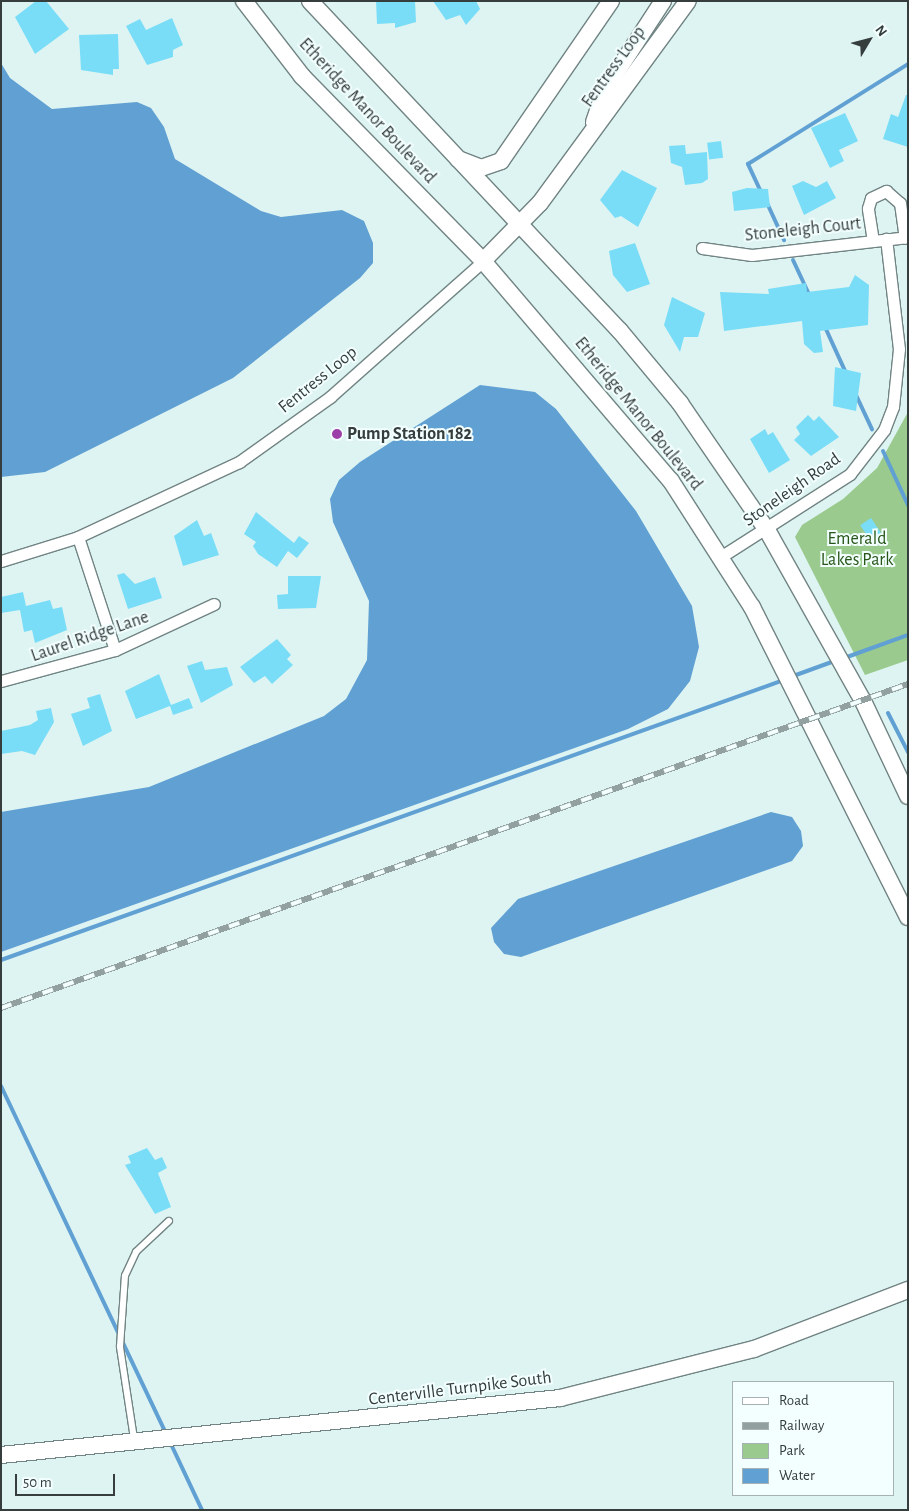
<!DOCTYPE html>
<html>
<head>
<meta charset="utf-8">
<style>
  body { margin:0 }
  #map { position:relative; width:909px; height:1511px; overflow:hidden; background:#def4f2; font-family:"Alegreya Sans",sans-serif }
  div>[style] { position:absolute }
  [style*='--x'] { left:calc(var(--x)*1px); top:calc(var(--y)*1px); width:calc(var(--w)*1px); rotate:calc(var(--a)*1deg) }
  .green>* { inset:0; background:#9aca8e }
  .water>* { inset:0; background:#60a0d3 }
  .stream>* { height:4px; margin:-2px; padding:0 2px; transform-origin:2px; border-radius:2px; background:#60a0d3 }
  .building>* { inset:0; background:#79ddf8; transform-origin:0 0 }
  .roads { filter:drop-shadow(1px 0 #718483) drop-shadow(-1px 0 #718483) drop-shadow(0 1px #718483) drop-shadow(0 -1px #718483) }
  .lane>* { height:5.5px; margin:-2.75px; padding:0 2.75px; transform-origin:2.75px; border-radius:2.75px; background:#fff }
  .street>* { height:11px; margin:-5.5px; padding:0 5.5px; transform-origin:5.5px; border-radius:5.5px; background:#fff }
  .secondary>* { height:16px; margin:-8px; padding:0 8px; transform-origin:8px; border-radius:8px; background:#fff }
  .rail>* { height:5.5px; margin-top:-2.75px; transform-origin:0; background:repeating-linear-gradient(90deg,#f2fffe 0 11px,#92a1a0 0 22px); box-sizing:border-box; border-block:1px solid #92a1a0 }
  .dots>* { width:14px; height:14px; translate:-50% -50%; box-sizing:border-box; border:2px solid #f2fffe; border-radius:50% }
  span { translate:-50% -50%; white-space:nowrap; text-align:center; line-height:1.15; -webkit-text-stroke:4px #f2fffe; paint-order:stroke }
  .street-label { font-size:18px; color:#353d3d }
  .poi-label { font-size:18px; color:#353d3d; font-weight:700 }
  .left { translate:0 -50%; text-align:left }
  .park-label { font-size:18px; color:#275518 }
  .frame { position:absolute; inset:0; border:2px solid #353d3d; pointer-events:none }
  .legend { position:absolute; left:732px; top:1381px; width:162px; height:115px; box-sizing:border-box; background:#f2fffe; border:1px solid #a6b1b1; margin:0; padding:6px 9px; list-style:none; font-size:15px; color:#353d3d }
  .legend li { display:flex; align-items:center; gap:10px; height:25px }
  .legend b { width:25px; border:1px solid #a6b1b1 }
  .north { position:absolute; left:844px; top:15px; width:50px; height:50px; -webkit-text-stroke:4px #f2fffe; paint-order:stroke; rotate:53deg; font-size:14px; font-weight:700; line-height:20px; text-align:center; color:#353d3d }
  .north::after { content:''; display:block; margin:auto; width:18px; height:22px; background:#353d3d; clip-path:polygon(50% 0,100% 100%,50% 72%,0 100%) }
  .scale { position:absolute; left:15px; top:1474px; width:100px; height:22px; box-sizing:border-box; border:2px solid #353d3d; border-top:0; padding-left:6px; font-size:15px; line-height:18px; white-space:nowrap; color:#353d3d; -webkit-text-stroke:4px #f2fffe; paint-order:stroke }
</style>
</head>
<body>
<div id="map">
  <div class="green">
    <div style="clip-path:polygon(908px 412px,908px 660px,865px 675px,795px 537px,802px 525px,843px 499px,877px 468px)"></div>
  </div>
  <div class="water">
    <div style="clip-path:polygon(1px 63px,10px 78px,52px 109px,137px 102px,151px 108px,164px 127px,175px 159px,261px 211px,281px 217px,342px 210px,364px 221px,373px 243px,373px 263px,360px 278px,233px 378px,45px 472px,1px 477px)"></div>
    <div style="clip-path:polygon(480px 385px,535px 392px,556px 409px,636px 511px,692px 606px,699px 647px,690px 681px,668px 709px,628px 729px,1px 952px,1px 812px,149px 787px,324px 716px,346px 699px,367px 660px,369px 601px,333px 522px,330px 499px,339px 480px,360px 462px)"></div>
    <div style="clip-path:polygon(771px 812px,792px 817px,801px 831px,803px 846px,792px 861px,521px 957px,504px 954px,494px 942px,491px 928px,518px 899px)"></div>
  </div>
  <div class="stream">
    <div style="--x:761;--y:192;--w:31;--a:-115"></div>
    <div style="--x:748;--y:164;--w:189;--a:-32"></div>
    <div style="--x:767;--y:203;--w:41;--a:65.3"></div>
    <div style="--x:793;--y:260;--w:40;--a:65"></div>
    <div style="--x:825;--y:327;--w:51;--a:65.5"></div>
    <div style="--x:856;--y:395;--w:38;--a:65"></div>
    <div style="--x:883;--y:451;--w:60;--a:65.2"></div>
    <div style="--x:847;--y:657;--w:65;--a:-19.8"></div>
    <div style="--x:796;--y:675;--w:38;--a:-20"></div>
    <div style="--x:888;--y:713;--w:44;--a:62.9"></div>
    <div style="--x:1;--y:960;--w:828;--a:-19.68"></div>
    <div style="--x:1;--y:1086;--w:384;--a:64.6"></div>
    <div style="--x:170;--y:1442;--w:75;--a:64.8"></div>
  </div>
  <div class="building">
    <div style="clip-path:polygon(36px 1px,46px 1px,69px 29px,35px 54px,15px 17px)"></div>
    <div style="clip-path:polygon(376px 1px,415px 1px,416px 22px,395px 28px,395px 23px,377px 24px)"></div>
    <div style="clip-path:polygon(433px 1px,476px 1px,480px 9px,466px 25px,460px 15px,446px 20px)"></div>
    <div style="clip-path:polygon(172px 18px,183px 45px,173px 50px,173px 57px,147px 65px,126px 26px,140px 19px,146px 30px)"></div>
    <div style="clip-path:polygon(118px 34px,119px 69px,113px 69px,113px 75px,81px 70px,79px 35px)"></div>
    <div style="clip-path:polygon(906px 95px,908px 95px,908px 147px,883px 139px,891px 114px,898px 117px)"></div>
    <div style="clip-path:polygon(845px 113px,858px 141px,839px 150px,844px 161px,830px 168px,811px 128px)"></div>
    <div style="left:721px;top:141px;width:17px;height:14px;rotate:83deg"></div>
    <div style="clip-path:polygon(685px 145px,686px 154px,707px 152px,708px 179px,702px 183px,685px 185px,682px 167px,671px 163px,669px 146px)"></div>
    <div style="clip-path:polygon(622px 170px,657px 188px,638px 227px,621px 216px,615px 218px,600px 200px)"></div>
    <div style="clip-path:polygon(803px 181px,816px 187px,827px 181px,836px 198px,804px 215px,792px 186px)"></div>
    <div style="clip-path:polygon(747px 188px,768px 189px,770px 207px,734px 211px,732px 192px)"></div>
    <div style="clip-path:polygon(635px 243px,650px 284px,627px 292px,613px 275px,609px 251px)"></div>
    <div style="clip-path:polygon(855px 275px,869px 285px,868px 325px,820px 331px,823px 352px,814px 353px,804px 344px,802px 321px,724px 331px,720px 292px,769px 294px,768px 289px,806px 283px,807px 292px,849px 287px)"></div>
    <div style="clip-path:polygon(672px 297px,705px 313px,698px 337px,684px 337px,680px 352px,664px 325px)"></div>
    <div style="clip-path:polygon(835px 367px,861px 373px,856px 411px,833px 406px)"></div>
    <div style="clip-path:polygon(808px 415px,814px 421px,819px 416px,839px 437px,811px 456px,794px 440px,800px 434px,796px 427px)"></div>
    <div style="clip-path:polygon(765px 429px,768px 435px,773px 432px,790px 460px,769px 473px,750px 439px)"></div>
    <div style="clip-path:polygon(256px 512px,294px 543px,299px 536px,309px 543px,297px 558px,288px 551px,277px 567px,258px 554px,253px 546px,256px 542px,244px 534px)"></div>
    <div style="left:871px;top:518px;width:18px;height:13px;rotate:56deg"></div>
    <div style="clip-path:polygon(197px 520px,204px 536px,211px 533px,219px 555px,183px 566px,174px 536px)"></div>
    <div style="clip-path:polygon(124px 573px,135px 584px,155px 577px,162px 598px,128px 609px,117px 575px)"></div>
    <div style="clip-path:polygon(288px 576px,321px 576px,316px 608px,278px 609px,277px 595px,288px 594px)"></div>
    <div style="clip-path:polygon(23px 592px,26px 606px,50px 600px,53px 609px,62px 607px,67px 630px,35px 643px,32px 630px,24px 632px,20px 610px,1px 613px,1px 597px)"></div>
    <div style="clip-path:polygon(277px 639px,291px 655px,287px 659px,293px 665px,272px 684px,265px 676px,254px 683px,240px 667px)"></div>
    <div style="clip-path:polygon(202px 661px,205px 670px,227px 667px,233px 685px,201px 703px,187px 666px)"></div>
    <div style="clip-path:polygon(159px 674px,171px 705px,189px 698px,193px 708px,173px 715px,170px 706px,136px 719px,125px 691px)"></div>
    <div style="clip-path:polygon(100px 694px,112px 731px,83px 746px,71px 714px,90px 708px,87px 698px)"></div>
    <div style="clip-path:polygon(51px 708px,54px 722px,35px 755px,22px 751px,1px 754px,1px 731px,30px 725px,38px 720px,36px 711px)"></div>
    <div style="clip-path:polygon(147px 1148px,155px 1160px,162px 1157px,167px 1168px,158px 1173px,171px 1207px,155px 1214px,125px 1165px,131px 1163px,128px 1156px)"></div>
  </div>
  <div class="roads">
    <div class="lane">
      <div style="--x:134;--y:1439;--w:93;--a:-98.7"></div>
      <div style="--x:120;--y:1347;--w:71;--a:-86"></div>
      <div style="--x:125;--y:1276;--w:26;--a:-65"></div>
      <div style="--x:136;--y:1252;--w:45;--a:-43.2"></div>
    </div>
    <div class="street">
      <div style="--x:873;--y:241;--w:33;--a:-99"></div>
      <div style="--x:868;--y:208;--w:10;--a:-73"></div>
      <div style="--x:871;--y:198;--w:17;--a:-25"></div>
      <div style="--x:886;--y:191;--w:18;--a:41"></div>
      <div style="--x:900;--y:203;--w:35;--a:82"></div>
      <div style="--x:702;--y:248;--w:50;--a:8"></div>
      <div style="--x:752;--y:255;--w:157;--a:-6.6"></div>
      <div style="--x:78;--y:537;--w:119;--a:71.9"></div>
      <div style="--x:722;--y:556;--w:152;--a:-32.6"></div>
      <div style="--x:850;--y:474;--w:56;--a:-52.3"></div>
      <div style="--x:884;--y:430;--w:25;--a:-69"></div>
      <div style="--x:893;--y:407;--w:58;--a:-84.1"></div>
      <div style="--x:899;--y:349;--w:111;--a:-96.7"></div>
      <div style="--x:1;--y:561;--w:81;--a:-17.3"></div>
      <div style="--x:78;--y:537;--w:178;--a:-25"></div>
      <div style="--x:239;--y:462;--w:112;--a:-35.5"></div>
      <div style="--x:330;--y:397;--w:205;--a:-41.6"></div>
      <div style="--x:1;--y:681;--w:118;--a:-15.2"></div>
      <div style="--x:115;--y:650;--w:109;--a:-24.9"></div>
    </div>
    <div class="secondary">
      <div style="--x:244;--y:1;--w:95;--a:52.3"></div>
      <div style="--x:302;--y:76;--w:259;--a:45.6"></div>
      <div style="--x:483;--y:261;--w:289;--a:49.5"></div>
      <div style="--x:671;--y:481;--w:150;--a:57.3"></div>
      <div style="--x:752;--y:607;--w:347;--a:63.3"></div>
      <div style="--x:310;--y:1;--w:453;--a:46.8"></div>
      <div style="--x:620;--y:331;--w:94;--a:50.2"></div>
      <div style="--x:680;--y:403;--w:154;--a:55.6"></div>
      <div style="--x:767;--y:530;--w:196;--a:60.7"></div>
      <div style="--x:863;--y:701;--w:105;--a:64.7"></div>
      <div style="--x:594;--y:122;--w:34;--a:-71"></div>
      <div style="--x:605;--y:90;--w:106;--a:-56.9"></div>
      <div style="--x:458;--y:159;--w:25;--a:21"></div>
      <div style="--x:481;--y:168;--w:21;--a:-19"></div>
      <div style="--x:501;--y:161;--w:194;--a:-55.5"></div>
      <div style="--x:483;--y:261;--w:81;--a:-45.5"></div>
      <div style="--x:540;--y:203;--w:250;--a:-53.8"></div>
      <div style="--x:1;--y:1455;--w:562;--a:-5.82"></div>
      <div style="--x:560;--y:1398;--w:200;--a:-14.2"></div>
      <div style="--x:754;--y:1349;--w:165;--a:-21"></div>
    </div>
  </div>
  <div class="rail">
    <div style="--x:1;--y:1008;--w:963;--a:-19.66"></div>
  </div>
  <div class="dots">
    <div style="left:337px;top:434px;background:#9c3fa8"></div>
  </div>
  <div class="street-label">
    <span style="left:614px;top:67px;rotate:-54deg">Fentress Loop</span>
    <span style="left:367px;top:111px;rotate:47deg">Etheridge Manor Boulevard</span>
    <span style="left:803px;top:230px;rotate:-6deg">Stoneleigh Court</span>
    <span style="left:318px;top:380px;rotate:-39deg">Fentress Loop</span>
    <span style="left:638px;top:414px;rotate:51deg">Etheridge Manor Boulevard</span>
    <span style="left:792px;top:490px;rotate:-35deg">Stoneleigh Road</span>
    <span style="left:90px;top:637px;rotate:-19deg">Laurel Ridge Lane</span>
    <span style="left:460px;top:1389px;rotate:-7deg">Centerville Turnpike South</span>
  </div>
  <div class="poi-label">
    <span class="left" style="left:347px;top:434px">Pump Station 182</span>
  </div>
  <div class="park-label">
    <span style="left:857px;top:550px">Emerald<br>Lakes Park</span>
  </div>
  <div class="frame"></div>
  <ul class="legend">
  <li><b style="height:6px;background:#fff"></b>Road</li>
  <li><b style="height:6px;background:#92a1a0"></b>Railway</li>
  <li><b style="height:14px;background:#9aca8e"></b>Park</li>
  <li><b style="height:14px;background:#60a0d3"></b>Water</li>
  </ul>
  <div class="north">N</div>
  <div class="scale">50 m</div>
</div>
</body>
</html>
